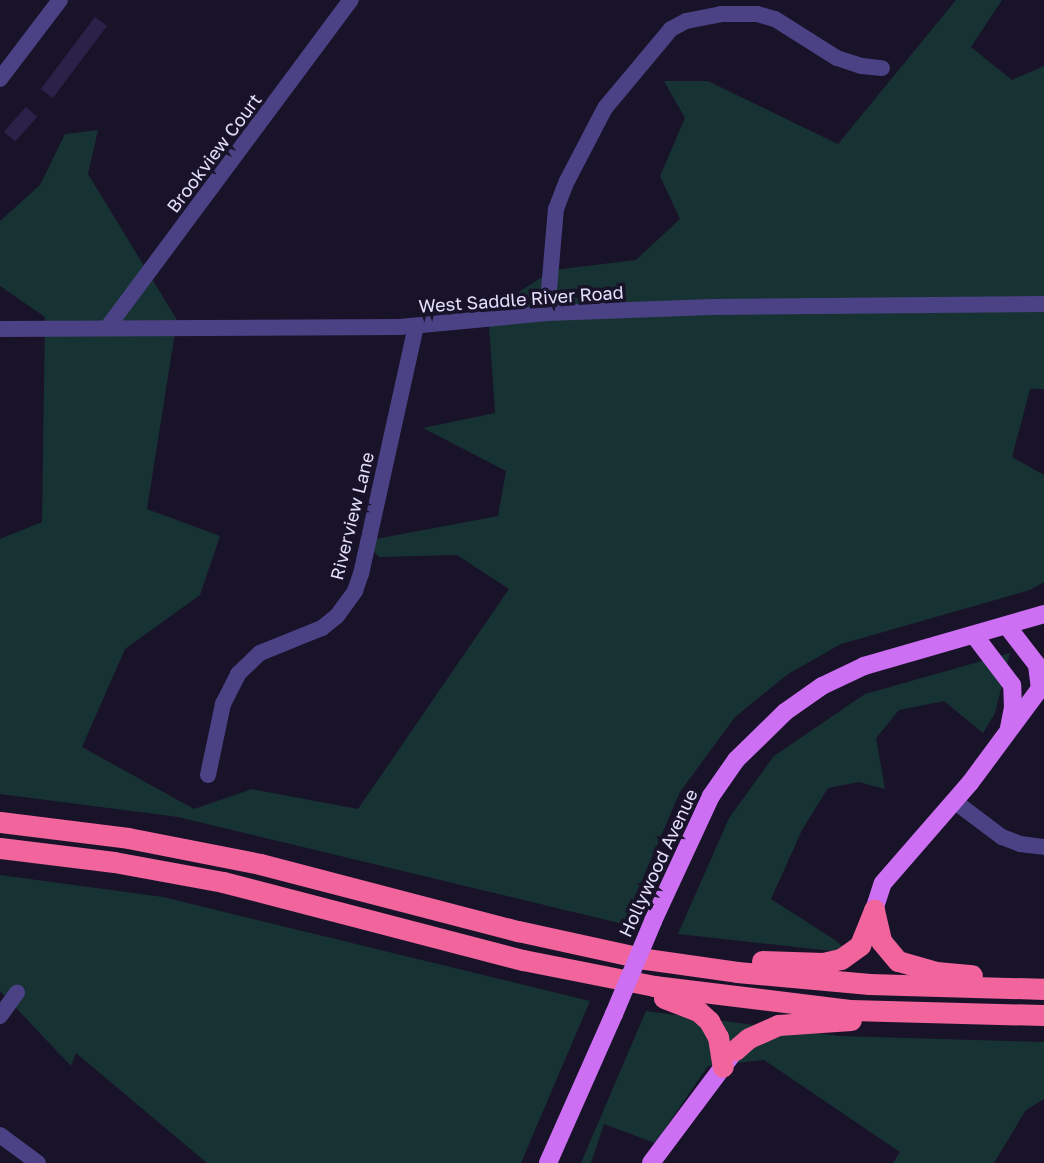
<!DOCTYPE html>
<html>
<head>
<meta charset="utf-8">
<style>
  body { margin:0 }
  #map { position:relative; width:1044px; height:1163px; overflow:hidden; background:#19132a; font-family:"Golos Text",sans-serif }
  div>[style] { position:absolute }
  [style*='--x'] { left:calc(var(--x)*1px); top:calc(var(--y)*1px); width:calc(var(--w)*1px); rotate:calc(var(--a)*1deg) }
  .green>* { inset:0; background:#173233 }
  .building>* { inset:0; background:#2c2149; transform-origin:0 0 }
  .minor>* { height:16px; margin:-8px; padding:0 8px; transform-origin:8px; border-radius:8px; background:#4a4284 }
  .major>* { height:18px; margin:-9px; padding:0 9px; transform-origin:9px; border-radius:9px; background:#cd6ff3 }
  .highway>* { height:21px; margin:-10.5px; padding:0 10.5px; transform-origin:10.5px; border-radius:10.5px; background:#f2649c }
  .major-bridge>* { height:18px; margin:-9px; padding:0 9px; transform-origin:9px; border-radius:9px; background:#cd6ff3 }
  span { translate:-50% -50%; white-space:nowrap; text-align:center; line-height:1.15; -webkit-text-stroke:7px #19132a; paint-order:stroke }
  .street-label { font-size:18px; color:#e4dffc }
</style>
</head>
<body>
<div id="map">
  <div class="green">
    <div style="clip-path:polygon(956px 0,1002px 0,971px 47px,1012px 80px,1044px 66px,1044px 389px,1030px 389px,1012px 457px,1044px 475px,1044px 582px,1030px 590px,841px 644px,788px 674px,735px 717px,680px 792px,623px 924px,178px 817px,0 794px,0 539px,42px 522px,45px 317px,0 286px,0 221px,40px 185px,65px 134px,98px 130px,88px 174px,177px 320px,147px 509px,220px 536px,200px 595px,125px 649px,82px 747px,194px 809px,252px 789px,358px 809px,509px 589px,457px 555px,379px 557px,365px 541px,498px 516px,506px 471px,423px 428px,495px 413px,488px 312px,553px 270px,636px 260px,680px 219px,660px 176px,685px 118px,664px 81px,708px 81px,838px 144px)"></div>
    <div style="clip-path:polygon(1010px 653px,995px 713px,983px 733px,944px 701px,899px 710px,876px 738px,885px 789px,859px 782px,828px 788px,802px 830px,771px 899px,835px 940px,850px 953px,678px 934px,729px 818px,774px 756px,865px 694px)"></div>
    <div style="clip-path:polygon(0 875px,163px 897px,590px 1001px,521px 1163px,207px 1163px,76px 1053px,71px 1066px,0 991px)"></div>
    <div style="clip-path:polygon(646px 1011px,839px 1036px,1044px 1042px,1044px 1099px,1026px 1110px,994px 1163px,893px 1163px,900px 1152px,764px 1060px,708px 1066px,655px 1143px,604px 1124px,591px 1163px,581px 1163px)"></div>
  </div>
  <div class="building">
    <div style="left:95px;top:17px;width:15px;height:90px;rotate:37deg"></div>
    <div style="left:26px;top:107px;width:15px;height:33px;rotate:42deg"></div>
  </div>
  <div class="minor">
    <div style="--x:0;--y:79;--w:99;--a:-52.8"></div>
    <div style="--x:547;--y:313;--w:104;--a:-85.1"></div>
    <div style="--x:556;--y:209;--w:30;--a:-69"></div>
    <div style="--x:567;--y:181;--w:82;--a:-62.5"></div>
    <div style="--x:605;--y:108;--w:103;--a:-50.1"></div>
    <div style="--x:671;--y:29;--w:17;--a:-28"></div>
    <div style="--x:686;--y:21;--w:36;--a:-11"></div>
    <div style="--x:721;--y:14;--w:36;--a:0"></div>
    <div style="--x:757;--y:14;--w:19;--a:16"></div>
    <div style="--x:775;--y:19;--w:73;--a:32.2"></div>
    <div style="--x:837;--y:58;--w:26;--a:18"></div>
    <div style="--x:862;--y:66;--w:20;--a:6"></div>
    <div style="--x:107;--y:328;--w:409;--a:-53.4"></div>
    <div style="--x:0;--y:329;--w:400;--a:-0.3"></div>
    <div style="--x:400;--y:327;--w:148;--a:-5.4"></div>
    <div style="--x:547;--y:313;--w:165;--a:-2.1"></div>
    <div style="--x:712;--y:307;--w:332;--a:-0.5"></div>
    <div style="--x:208;--y:775;--w:73;--a:-78.1"></div>
    <div style="--x:223;--y:704;--w:34;--a:-63"></div>
    <div style="--x:238;--y:674;--w:30;--a:-44"></div>
    <div style="--x:260;--y:653;--w:67;--a:-22"></div>
    <div style="--x:322;--y:628;--w:19;--a:-39"></div>
    <div style="--x:337;--y:616;--w:31;--a:-54"></div>
    <div style="--x:355;--y:591;--w:18;--a:-71"></div>
    <div style="--x:361;--y:574;--w:254;--a:-77.5"></div>
    <div style="--x:954;--y:801;--w:60;--a:36.9"></div>
    <div style="--x:1002;--y:837;--w:19;--a:21"></div>
    <div style="--x:1020;--y:844;--w:24;--a:7"></div>
    <div style="--x:0;--y:1016;--w:29;--a:-54"></div>
    <div style="--x:0;--y:1135;--w:47;--a:36.4"></div>
  </div>
  <div class="major">
    <div style="--x:1007;--y:626;--w:49;--a:52.4"></div>
    <div style="--x:1037;--y:665;--w:24;--a:83"></div>
    <div style="--x:974;--y:635;--w:63;--a:52.8"></div>
    <div style="--x:1009;--y:728;--w:20;--a:-79"></div>
    <div style="--x:1013;--y:708;--w:23;--a:-92"></div>
    <div style="--x:874;--y:910;--w:28;--a:-72"></div>
    <div style="--x:883;--y:883;--w:133;--a:-49"></div>
    <div style="--x:970;--y:783;--w:124;--a:-53.5"></div>
    <div style="--x:653;--y:921;--w:138;--a:-65.1"></div>
    <div style="--x:711;--y:796;--w:44;--a:-55.2"></div>
    <div style="--x:736;--y:760;--w:69;--a:-44.4"></div>
    <div style="--x:785;--y:712;--w:45;--a:-35.1"></div>
    <div style="--x:822;--y:686;--w:47;--a:-25.5"></div>
    <div style="--x:864;--y:666;--w:187;--a:-16.1"></div>
    <div style="--x:548;--y:1163;--w:163;--a:-66.1"></div>
    <div style="--x:651;--y:1163;--w:134;--a:-53.2"></div>
  </div>
  <div class="highway">
    <div style="--x:0;--y:822;--w:129;--a:7.1"></div>
    <div style="--x:128;--y:838;--w:135;--a:11.1"></div>
    <div style="--x:260;--y:864;--w:267;--a:14.6"></div>
    <div style="--x:518;--y:931;--w:131;--a:12.3"></div>
    <div style="--x:646;--y:959;--w:92;--a:8.1"></div>
    <div style="--x:737;--y:972;--w:133;--a:5.2"></div>
    <div style="--x:869;--y:984;--w:175;--a:1.6"></div>
    <div style="--x:0;--y:848;--w:115;--a:7"></div>
    <div style="--x:114;--y:862;--w:111;--a:10.4"></div>
    <div style="--x:223;--y:882;--w:310;--a:14.6"></div>
    <div style="--x:523;--y:960;--w:134;--a:11.2"></div>
    <div style="--x:654;--y:986;--w:197;--a:7"></div>
    <div style="--x:850;--y:1010;--w:194;--a:1.5"></div>
    <div style="--x:874;--y:910;--w:32;--a:77"></div>
    <div style="--x:881;--y:941;--w:26;--a:50"></div>
    <div style="--x:898;--y:961;--w:40;--a:16"></div>
    <div style="--x:936;--y:972;--w:36;--a:5"></div>
    <div style="--x:762;--y:961;--w:61;--a:1.9"></div>
    <div style="--x:823;--y:963;--w:18;--a:-13"></div>
    <div style="--x:841;--y:959;--w:24;--a:-36"></div>
    <div style="--x:860;--y:945;--w:38;--a:-68"></div>
    <div style="--x:664;--y:998;--w:36;--a:21"></div>
    <div style="--x:698;--y:1011;--w:15;--a:42"></div>
    <div style="--x:709;--y:1021;--w:18;--a:61"></div>
    <div style="--x:718;--y:1037;--w:30;--a:81"></div>
    <div style="--x:735;--y:1050;--w:18;--a:-41"></div>
    <div style="--x:749;--y:1038;--w:32;--a:-24"></div>
    <div style="--x:778;--y:1025;--w:73;--a:-3.9"></div>
  </div>
  <div class="major-bridge">
    <div style="--x:614;--y:1014;--w:101;--a:-67.2"></div>
  </div>
  <div class="street-label">
    <span style="left:214px;top:153px;rotate:-53deg">Brookview Court</span>
    <span style="left:521px;top:299px;rotate:-4deg">West Saddle River Road</span>
    <span style="left:352px;top:516px;rotate:-76deg">Riverview Lane</span>
    <span style="left:658px;top:863px;rotate:-65deg">Hollywood Avenue</span>
  </div>
</div>
</body>
</html>
